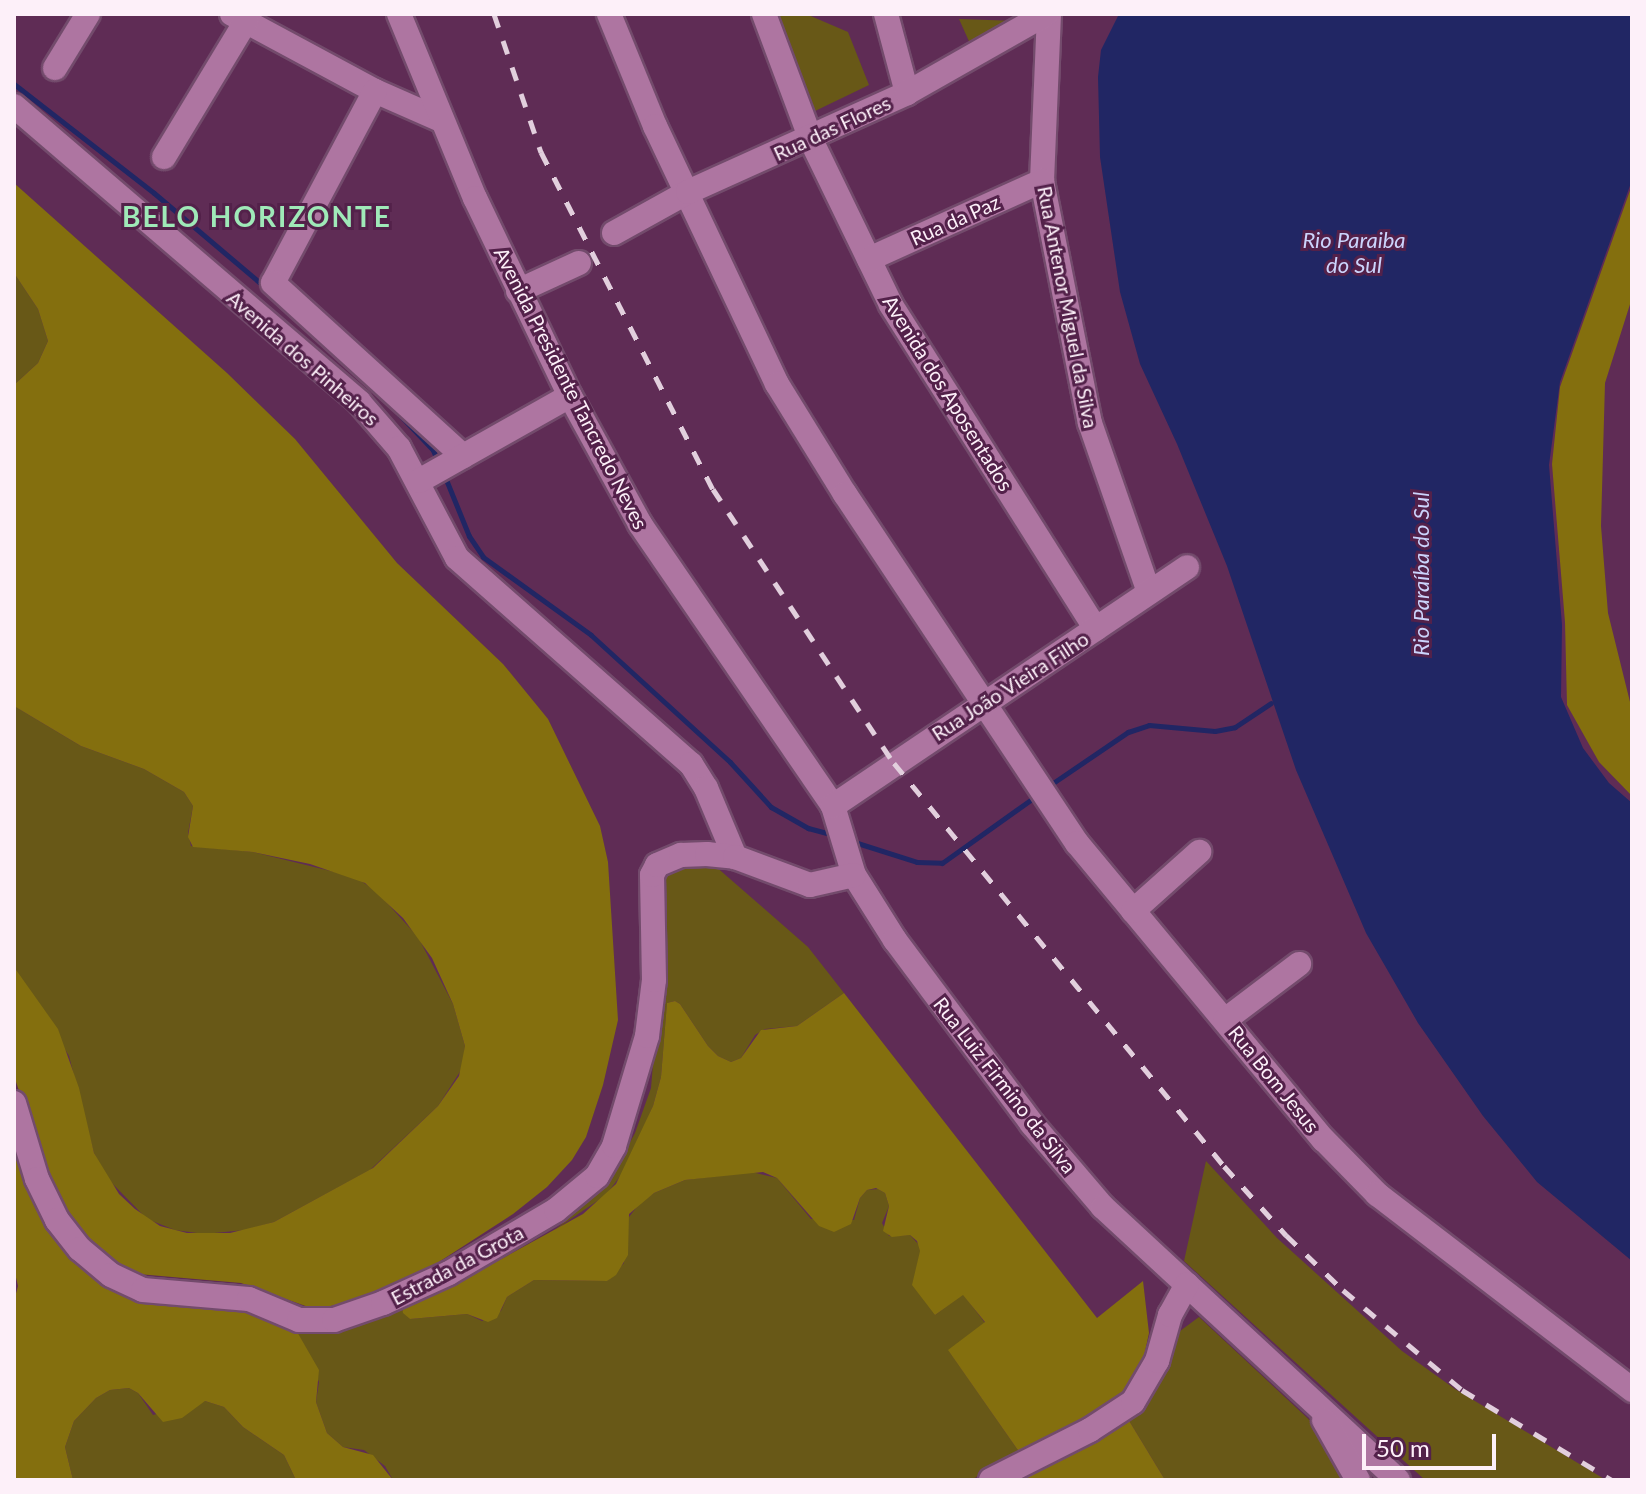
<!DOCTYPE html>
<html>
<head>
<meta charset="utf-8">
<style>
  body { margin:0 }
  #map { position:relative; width:1646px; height:1494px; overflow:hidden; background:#5f2c55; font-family:Lato,sans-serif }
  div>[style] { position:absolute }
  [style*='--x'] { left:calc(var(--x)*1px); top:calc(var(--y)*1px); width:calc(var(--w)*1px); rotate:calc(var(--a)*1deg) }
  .green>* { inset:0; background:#685817 }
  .forest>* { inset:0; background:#846f0e }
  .water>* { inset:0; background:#212664 }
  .stream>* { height:5px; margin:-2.5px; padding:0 2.5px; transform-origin:2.5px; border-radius:2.5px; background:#212664 }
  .roads { filter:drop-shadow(2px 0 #734b6c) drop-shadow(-2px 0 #734b6c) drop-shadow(0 2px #734b6c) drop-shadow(0 -2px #734b6c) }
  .minor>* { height:24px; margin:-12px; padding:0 12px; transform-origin:12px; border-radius:12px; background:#ae75a1 }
  .rail>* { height:5px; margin-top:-2.5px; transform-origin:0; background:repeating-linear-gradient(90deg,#e2cfdd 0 14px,transparent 0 28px) }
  span { translate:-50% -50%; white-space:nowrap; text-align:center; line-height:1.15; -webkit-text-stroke:6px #53214a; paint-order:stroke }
  .street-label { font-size:20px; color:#fdf0f9 }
  .water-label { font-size:22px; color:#cbd4fc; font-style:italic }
  .district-label { font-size:28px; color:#9fe9b8; font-weight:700; letter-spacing:2px }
  .frame { position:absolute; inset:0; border:16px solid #fdf0f9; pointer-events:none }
  .scale { position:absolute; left:1362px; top:1434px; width:134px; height:36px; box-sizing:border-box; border:4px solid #fdf0f9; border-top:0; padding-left:10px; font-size:24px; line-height:28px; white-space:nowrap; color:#fdf0f9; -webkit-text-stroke:6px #53214a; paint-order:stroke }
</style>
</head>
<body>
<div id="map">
  <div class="green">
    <div style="clip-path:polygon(777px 14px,806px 14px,848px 32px,869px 85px,813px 112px)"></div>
    <div style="clip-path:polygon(959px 19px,1020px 21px,972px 48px)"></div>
    <div style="clip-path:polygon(14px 273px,38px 309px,48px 341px,38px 363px,14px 385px)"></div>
    <div style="clip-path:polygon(14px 706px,81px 746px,144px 769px,184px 792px,193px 806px,188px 833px,191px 846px,253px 852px,355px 877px,376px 891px,418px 937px,453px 1004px,465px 1046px,463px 1067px,438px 1106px,370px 1170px,274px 1222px,245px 1230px,204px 1234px,175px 1230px,147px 1219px,107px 1178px,94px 1153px,69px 1056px,14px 967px)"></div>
    <div style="clip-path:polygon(714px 865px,808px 947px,844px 993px,797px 1026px,765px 1029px,755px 1035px,741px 1058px,731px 1062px,718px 1056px,708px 1046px,680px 1004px,675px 1001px,667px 1003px,661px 1077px,653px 1106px,627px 1167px,606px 1195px,556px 1229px,608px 1183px,635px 1133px,651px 1088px,660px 980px,657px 887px,666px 868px)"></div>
    <div style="clip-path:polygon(1206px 1161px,1277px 1238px,1402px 1351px,1455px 1389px,1606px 1480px,1425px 1480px,1184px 1261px)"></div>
    <div style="clip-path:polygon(752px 1172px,777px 1178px,811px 1219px,854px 1220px,860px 1198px,867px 1190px,878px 1189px,885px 1193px,889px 1206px,882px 1223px,889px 1236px,910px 1235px,919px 1245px,935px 1315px,963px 1294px,985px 1323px,949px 1351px,1020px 1453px,971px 1480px,393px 1480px,385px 1466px,364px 1450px,343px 1447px,327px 1433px,316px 1402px,319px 1382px,296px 1330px,404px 1305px,402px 1310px,410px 1319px,467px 1314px,482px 1321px,501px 1311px,507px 1297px,534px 1280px,607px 1281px,624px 1263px,626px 1221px,639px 1204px,654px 1193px,685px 1180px)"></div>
    <div style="clip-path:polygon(1199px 1317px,1374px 1480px,1165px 1480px,1128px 1419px,1158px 1385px,1180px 1331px)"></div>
    <div style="clip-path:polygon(129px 1388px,138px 1393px,153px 1415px,205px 1401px,224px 1407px,243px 1427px,284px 1455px,296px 1480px,73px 1480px,65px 1447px,74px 1421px,96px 1398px,110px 1390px)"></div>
  </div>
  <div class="forest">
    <div style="clip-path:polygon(14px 183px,227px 373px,295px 439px,397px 563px,503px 664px,548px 719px,600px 826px,608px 862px,618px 1020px,603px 1085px,586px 1137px,572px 1160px,547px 1187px,513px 1214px,428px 1269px,353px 1302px,314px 1309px,241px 1283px,138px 1274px,118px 1265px,79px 1229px,62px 1204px,47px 1173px,14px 1076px,14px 967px,58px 1029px,79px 1088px,94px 1153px,119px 1194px,135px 1209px,160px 1226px,187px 1233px,230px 1233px,274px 1222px,373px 1168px,438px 1106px,459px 1076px,465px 1046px,453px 1004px,432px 958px,403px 918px,365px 883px,310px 864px,253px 852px,193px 847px,188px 837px,193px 806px,184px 792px,144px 769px,81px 746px,14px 706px,14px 385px,38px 363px,48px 341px,38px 309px,14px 273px)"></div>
    <div style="clip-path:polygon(1632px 185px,1632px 298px,1605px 383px,1601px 526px,1608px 613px,1632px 710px,1632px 796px,1599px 762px,1567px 705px,1565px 622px,1552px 464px,1560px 387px)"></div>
    <div style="clip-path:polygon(844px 993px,1097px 1318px,1143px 1281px,1149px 1333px,1143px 1361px,1130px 1386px,1108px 1407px,1020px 1453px,948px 1350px,985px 1322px,963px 1295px,935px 1315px,912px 1285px,920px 1251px,917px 1241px,910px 1235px,892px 1237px,883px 1231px,889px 1206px,885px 1193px,876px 1188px,867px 1190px,860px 1198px,851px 1224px,834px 1232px,819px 1226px,777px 1178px,763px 1172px,685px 1180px,654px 1193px,629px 1214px,628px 1255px,616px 1275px,607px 1281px,534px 1280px,507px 1297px,497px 1318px,488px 1322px,467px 1314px,410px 1319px,403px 1313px,402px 1307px,408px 1302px,474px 1274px,583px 1214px,616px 1184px,653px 1106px,661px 1077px,667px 1003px,675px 1001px,680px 1004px,708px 1046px,718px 1056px,731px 1062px,741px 1058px,761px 1030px,797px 1026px)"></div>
    <div style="clip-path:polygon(14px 1123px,94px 1272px,243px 1303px,296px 1330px,319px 1370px,316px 1402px,327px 1433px,343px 1447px,373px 1455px,393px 1480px,296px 1480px,284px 1455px,243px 1427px,224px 1407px,205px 1401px,182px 1418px,163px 1422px,138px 1393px,129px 1388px,110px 1390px,96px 1398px,74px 1421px,65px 1447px,73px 1480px,14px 1480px,14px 1301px,18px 1286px,14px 1269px)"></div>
    <div style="clip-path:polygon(1128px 1419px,1165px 1480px,1021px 1480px,1033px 1473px)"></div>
  </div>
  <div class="water">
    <div style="clip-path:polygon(1119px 14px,1632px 14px,1632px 180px,1560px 382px,1549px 465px,1562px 625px,1561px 697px,1583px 748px,1609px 783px,1632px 803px,1632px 1261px,1537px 1182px,1483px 1116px,1418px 1023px,1366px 933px,1296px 770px,1227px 566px,1177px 444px,1140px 364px,1120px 292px,1100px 157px,1098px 77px,1101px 50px)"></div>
  </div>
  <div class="stream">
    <div style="--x:14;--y:84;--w:177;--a:37.9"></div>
    <div style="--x:154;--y:193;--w:147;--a:40.3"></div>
    <div style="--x:398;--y:413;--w:51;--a:46.6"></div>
    <div style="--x:433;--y:450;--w:11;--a:68"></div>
    <div style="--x:445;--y:477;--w:64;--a:67.9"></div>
    <div style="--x:469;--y:536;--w:25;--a:56"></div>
    <div style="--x:483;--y:557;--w:133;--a:35.8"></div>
    <div style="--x:591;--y:635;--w:188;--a:42.4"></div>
    <div style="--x:730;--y:762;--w:61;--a:47.7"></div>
    <div style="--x:771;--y:807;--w:43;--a:29.6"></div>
    <div style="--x:808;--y:828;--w:27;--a:15"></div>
    <div style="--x:1047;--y:787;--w:98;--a:-34.2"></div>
    <div style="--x:1128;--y:732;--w:22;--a:-18"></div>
    <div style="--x:1149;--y:725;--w:66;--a:5.2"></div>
    <div style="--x:1215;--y:731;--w:20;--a:-11"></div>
    <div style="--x:1235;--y:727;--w:43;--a:-33.7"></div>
    <div style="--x:851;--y:841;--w:69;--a:17.7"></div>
    <div style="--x:917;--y:862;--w:25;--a:2"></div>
    <div style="--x:942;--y:863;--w:115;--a:-35.5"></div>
  </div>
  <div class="roads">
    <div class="minor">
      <div style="--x:232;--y:14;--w:162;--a:28.3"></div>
      <div style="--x:375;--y:91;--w:72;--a:23.7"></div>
      <div style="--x:399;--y:14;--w:199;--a:67.6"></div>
      <div style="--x:475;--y:198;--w:220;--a:64.4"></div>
      <div style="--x:570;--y:396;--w:146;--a:61.3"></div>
      <div style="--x:640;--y:524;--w:342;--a:55.6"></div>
      <div style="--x:833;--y:806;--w:72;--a:73.1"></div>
      <div style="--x:854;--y:875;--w:77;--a:57.8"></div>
      <div style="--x:895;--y:940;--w:229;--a:53.3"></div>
      <div style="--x:1032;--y:1124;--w:109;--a:49.5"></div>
      <div style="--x:1103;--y:1207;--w:402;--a:42.8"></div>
      <div style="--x:609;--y:14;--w:121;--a:67.7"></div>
      <div style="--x:655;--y:126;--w:285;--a:64.7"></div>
      <div style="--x:777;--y:384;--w:129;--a:58.3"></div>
      <div style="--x:845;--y:494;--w:419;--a:56.4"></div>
      <div style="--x:1077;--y:843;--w:386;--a:50.3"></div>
      <div style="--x:1324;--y:1140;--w:76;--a:45.5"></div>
      <div style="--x:1377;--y:1194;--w:322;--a:37.5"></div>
      <div style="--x:764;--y:14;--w:134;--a:69.5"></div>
      <div style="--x:811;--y:140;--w:183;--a:64.1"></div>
      <div style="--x:891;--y:305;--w:383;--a:57.7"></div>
      <div style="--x:886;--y:14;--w:82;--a:75.1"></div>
      <div style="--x:1049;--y:14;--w:167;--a:92.4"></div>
      <div style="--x:1042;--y:181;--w:247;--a:78.8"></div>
      <div style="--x:1090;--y:423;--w:179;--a:70.8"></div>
      <div style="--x:55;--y:68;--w:63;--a:-58.6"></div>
      <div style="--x:375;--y:91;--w:217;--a:118"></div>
      <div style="--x:273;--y:283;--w:257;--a:42.3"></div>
      <div style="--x:14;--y:106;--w:455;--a:40.6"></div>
      <div style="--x:359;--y:402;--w:61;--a:49"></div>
      <div style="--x:399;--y:448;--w:124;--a:62.2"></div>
      <div style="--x:457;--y:558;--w:312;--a:41.4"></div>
      <div style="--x:691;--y:764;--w:28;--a:58"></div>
      <div style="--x:706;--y:788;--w:75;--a:67.2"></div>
      <div style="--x:164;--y:157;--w:159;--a:-58.9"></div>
      <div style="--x:614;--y:233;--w:85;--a:-29"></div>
      <div style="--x:688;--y:192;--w:240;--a:-24.3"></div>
      <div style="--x:907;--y:93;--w:160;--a:-29.6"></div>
      <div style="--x:869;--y:259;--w:190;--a:-24.3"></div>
      <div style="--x:518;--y:291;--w:67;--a:-24.7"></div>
      <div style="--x:419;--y:481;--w:173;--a:-29.4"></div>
      <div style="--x:833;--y:806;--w:427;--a:-34"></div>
      <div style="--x:1133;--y:911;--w:89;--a:-41.8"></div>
      <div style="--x:1225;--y:1020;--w:93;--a:-37.1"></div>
      <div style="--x:14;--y:1103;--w:79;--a:73.2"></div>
      <div style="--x:37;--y:1179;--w:46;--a:64"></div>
      <div style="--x:57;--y:1220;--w:37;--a:52"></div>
      <div style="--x:80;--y:1249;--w:40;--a:40"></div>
      <div style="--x:111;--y:1275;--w:35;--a:25"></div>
      <div style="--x:143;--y:1290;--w:106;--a:4.9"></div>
      <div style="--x:249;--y:1299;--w:54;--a:22.8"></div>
      <div style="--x:299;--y:1320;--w:35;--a:0"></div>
      <div style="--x:334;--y:1320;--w:52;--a:-19.1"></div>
      <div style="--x:383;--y:1303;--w:72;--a:-24.4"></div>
      <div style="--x:449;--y:1273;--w:124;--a:-30.5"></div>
      <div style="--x:556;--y:1210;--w:53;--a:-39.7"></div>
      <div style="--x:597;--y:1176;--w:34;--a:-60"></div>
      <div style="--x:614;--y:1146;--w:115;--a:-73.3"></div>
      <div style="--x:647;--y:1036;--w:56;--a:-82.9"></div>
      <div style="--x:654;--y:980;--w:105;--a:-91.1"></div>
      <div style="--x:652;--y:875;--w:11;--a:-63"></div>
      <div style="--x:657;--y:865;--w:26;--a:-23"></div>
      <div style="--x:681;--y:855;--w:26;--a:-2"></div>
      <div style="--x:707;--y:854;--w:28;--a:6"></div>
      <div style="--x:735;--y:857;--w:80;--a:20.5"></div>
      <div style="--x:810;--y:885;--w:45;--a:-12.8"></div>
      <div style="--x:1324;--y:1420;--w:69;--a:60.5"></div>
      <div style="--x:991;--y:1480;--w:111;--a:-26.8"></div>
      <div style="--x:1090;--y:1430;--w:51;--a:-33.1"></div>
      <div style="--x:1133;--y:1402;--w:48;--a:-59.7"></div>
      <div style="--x:1157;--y:1361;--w:48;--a:-74.2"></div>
      <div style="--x:1170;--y:1315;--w:35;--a:-61"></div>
    </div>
  </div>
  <div class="rail">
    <div style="--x:494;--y:14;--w:146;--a:71.2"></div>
    <div style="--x:541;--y:152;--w:378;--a:63"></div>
    <div style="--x:713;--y:489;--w:328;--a:56.6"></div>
    <div style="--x:894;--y:763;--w:521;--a:50.69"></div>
    <div style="--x:1224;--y:1166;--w:93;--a:48.1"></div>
    <div style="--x:1286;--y:1235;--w:79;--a:44"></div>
    <div style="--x:1343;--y:1290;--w:155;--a:40"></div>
    <div style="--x:1462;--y:1390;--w:175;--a:31"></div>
  </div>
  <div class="street-label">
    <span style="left:832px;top:128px;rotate:-25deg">Rua das Flores</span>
    <span style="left:955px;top:220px;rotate:-24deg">Rua da Paz</span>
    <span style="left:1068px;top:307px;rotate:79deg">Rua Antenor Miguel da Silva</span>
    <span style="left:303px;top:358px;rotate:41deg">Avenida dos Pinheiros</span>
    <span style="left:571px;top:388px;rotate:63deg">Avenida Presidente Tancredo Neves</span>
    <span style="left:948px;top:393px;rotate:58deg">Avenida dos Aposentados</span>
    <span style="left:1010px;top:686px;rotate:-33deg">Rua João Vieira Filho</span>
    <span style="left:1274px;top:1079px;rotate:51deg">Rua Bom Jesus</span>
    <span style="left:1005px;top:1085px;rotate:52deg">Rua Luiz Firmino da Silva</span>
    <span style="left:457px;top:1265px;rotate:-28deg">Estrada da Grota</span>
  </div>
  <div class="water-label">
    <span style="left:1354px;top:252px">Rio Paraiba<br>do Sul</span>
    <span style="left:1421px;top:574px;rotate:-90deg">Rio Paraíba do Sul</span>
  </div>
  <div class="district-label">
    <span style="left:257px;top:216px">BELO HORIZONTE</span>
  </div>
  <div class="frame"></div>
  <div class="scale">50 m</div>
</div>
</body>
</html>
